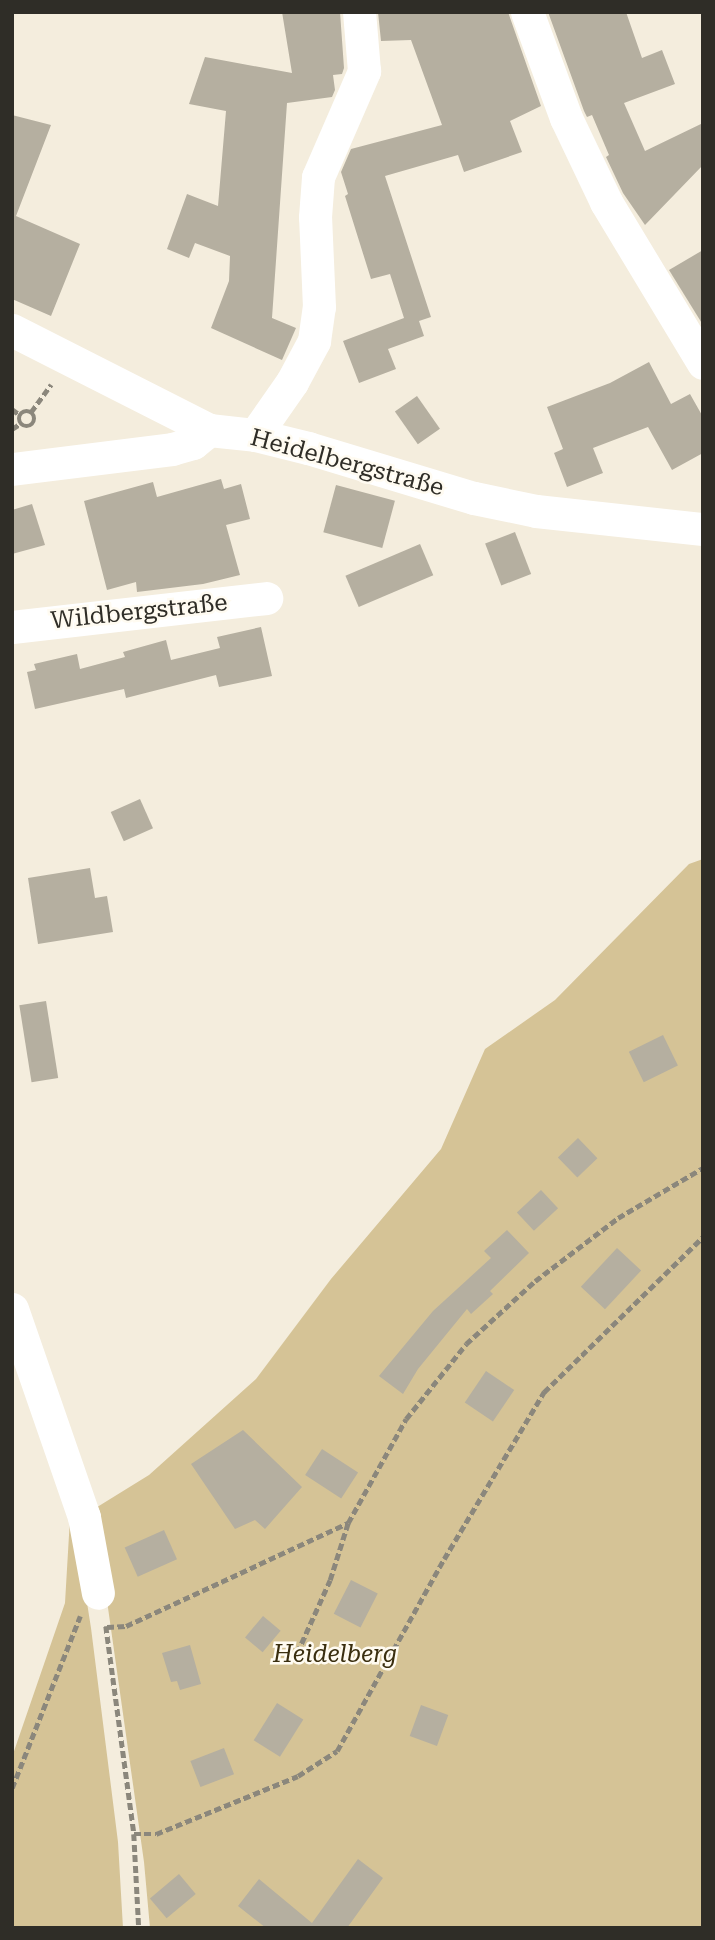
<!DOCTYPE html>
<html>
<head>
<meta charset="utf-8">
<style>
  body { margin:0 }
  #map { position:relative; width:715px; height:1940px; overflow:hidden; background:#f4eddd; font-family:"Roboto Serif",serif }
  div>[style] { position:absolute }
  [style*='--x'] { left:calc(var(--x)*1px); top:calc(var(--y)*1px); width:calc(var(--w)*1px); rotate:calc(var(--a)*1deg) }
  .green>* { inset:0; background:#d5c396 }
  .building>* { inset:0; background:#b5afa0; transform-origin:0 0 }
  .path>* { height:4.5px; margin-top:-2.25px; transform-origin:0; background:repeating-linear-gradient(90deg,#8b877c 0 7px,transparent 0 10.5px) }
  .path>.ring { margin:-2.25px; padding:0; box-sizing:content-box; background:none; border:4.5px solid #8b877c; border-radius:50% }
  .street>* { height:33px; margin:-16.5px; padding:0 16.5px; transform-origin:16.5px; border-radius:16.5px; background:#fff }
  span { translate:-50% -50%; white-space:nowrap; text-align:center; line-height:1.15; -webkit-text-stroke:5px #fffbf1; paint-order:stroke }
  .street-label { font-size:24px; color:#2f2d27 }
  .park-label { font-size:24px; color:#3a2e0f; font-style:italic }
  .frame { position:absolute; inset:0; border:14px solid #2f2d27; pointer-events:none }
</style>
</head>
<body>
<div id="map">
  <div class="green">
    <div style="clip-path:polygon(703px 859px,703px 1928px,150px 1928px,144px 1862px,94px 1509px,149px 1475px,256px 1379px,331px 1279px,441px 1149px,485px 1049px,555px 1000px,689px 864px)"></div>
    <div style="clip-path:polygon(71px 1501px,91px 1628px,118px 1842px,123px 1928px,12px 1928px,12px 1757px,65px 1603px)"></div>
  </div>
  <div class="building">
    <div style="clip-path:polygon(282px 12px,340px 12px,344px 68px,342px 74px,333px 75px,335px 90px,332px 97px,287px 103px,272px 318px,296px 328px,282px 360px,211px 328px,229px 281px,230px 256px,195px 243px,189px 258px,167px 249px,187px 194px,218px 206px,226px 111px,189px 104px,205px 57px,292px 73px)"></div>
    <div style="clip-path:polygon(378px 12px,508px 12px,541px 106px,510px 121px,522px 152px,464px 172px,458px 155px,385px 176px,431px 317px,419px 321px,424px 336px,388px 349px,396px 369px,359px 383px,343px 341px,404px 318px,390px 274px,371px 279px,345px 196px,348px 194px,341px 172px,351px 149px,442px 125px,411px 40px,381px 41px)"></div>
    <div style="clip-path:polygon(548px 12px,626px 12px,642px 58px,662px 50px,675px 84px,624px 103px,645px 151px,703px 123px,703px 165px,645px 225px,623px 193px,606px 157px,609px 155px,592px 115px,587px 117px,584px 111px)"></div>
    <div style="clip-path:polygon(12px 115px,51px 125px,16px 216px,80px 244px,51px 316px,12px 299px)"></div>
    <div style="clip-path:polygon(703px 250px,703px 325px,669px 270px)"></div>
    <div style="clip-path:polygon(649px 362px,671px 404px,690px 394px,703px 417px,703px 453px,672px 470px,648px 427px,593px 448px,603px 473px,567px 487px,554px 453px,563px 449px,547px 407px,610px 383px)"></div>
    <div style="left:417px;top:396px;width:40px;height:27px;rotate:55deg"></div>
    <div style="clip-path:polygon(221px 479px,224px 489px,241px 484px,250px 519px,226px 525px,240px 575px,203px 584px,137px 592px,136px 582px,107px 590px,84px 501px,153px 482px,157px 497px)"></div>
    <div style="left:336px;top:485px;width:61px;height:49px;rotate:15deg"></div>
    <div style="clip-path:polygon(32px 504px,45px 545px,12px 554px,12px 510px)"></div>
    <div style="left:515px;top:532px;width:45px;height:32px;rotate:69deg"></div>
    <div style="left:420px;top:544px;width:34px;height:81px;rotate:67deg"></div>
    <div style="clip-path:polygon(261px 627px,272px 676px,219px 687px,216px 675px,126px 698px,124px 689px,35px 709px,27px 672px,36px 670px,34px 664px,77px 654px,80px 669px,125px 657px,123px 652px,166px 640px,171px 660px,220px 648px,217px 637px)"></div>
    <div style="left:140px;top:799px;width:32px;height:32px;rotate:66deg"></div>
    <div style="clip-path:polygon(90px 868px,95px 898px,107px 896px,113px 932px,38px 944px,28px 878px)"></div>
    <div style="left:46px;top:1001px;width:78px;height:27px;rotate:81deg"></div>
    <div style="left:663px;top:1035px;width:34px;height:38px;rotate:64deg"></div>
    <div style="left:578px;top:1138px;width:28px;height:28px;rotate:46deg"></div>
    <div style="left:541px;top:1190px;width:25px;height:33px;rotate:47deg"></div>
    <div style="clip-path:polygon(507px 1230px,529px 1253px,490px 1291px,493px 1294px,471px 1314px,467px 1309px,418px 1369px,403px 1394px,379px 1376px,433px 1311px,491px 1258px,484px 1251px)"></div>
    <div style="left:617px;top:1248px;width:33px;height:53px;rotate:43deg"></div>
    <div style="left:486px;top:1371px;width:34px;height:38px;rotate:34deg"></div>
    <div style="clip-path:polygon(243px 1430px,302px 1487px,265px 1529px,255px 1520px,235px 1529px,191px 1464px)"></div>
    <div style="left:322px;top:1449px;width:43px;height:31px;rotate:33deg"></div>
    <div style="left:164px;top:1530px;width:32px;height:43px;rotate:66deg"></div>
    <div style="left:351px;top:1580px;width:30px;height:38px;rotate:27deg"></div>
    <div style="left:263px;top:1616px;width:23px;height:28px;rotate:40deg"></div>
    <div style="clip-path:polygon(190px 1645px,201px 1684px,180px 1690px,177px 1681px,171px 1682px,162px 1653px)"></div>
    <div style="left:277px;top:1703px;width:31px;height:44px;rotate:32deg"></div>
    <div style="left:421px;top:1705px;width:29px;height:33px;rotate:20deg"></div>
    <div style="left:224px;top:1748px;width:28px;height:36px;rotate:69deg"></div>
    <div style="clip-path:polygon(358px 1859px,383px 1878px,347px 1928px,266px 1928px,238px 1906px,259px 1879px,312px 1923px)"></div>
    <div style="left:179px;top:1874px;width:26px;height:38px;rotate:50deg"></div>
  </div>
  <div class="path">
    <div style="--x:12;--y:409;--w:10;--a:37"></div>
    <div class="ring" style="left:19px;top:411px;width:11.5px;height:11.5px"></div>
    <div style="--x:31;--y:412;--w:34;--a:-54"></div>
    <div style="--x:12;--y:429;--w:9;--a:-32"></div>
    <div style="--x:106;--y:1626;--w:210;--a:82.3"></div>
    <div style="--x:134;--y:1834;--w:94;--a:87"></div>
    <div style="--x:107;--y:1627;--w:19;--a:-3"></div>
    <div style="--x:126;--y:1626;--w:245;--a:-24.9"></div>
    <div style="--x:348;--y:1523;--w:119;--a:-60.9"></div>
    <div style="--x:406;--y:1419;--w:96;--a:-51.3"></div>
    <div style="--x:466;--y:1344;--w:93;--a:-42.4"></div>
    <div style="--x:535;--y:1281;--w:104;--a:-37.2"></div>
    <div style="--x:618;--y:1218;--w:99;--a:-30.5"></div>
    <div style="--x:297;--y:1653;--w:80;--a:-65.7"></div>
    <div style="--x:330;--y:1580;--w:60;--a:-72.5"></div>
    <div style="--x:12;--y:1788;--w:185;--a:-68.4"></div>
    <div style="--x:134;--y:1834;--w:22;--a:0"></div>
    <div style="--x:156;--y:1834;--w:153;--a:-22.2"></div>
    <div style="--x:298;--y:1776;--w:46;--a:-32.7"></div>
    <div style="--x:337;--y:1751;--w:220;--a:-60.9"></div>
    <div style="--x:444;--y:1559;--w:195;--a:-59.1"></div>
    <div style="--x:544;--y:1392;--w:222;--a:-44.3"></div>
  </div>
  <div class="street">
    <div style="--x:527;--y:12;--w:113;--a:69.8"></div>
    <div style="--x:566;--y:118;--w:93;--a:64.5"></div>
    <div style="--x:606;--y:202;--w:188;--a:58.9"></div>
    <div style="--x:12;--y:330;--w:221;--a:26.9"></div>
    <div style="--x:209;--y:430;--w:46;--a:6.2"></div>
    <div style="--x:255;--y:435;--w:55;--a:13.8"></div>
    <div style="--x:308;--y:448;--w:173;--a:16.8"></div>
    <div style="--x:474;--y:498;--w:63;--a:11.8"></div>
    <div style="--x:536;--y:511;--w:168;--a:6.2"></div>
    <div style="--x:255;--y:435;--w:65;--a:-55.1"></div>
    <div style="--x:292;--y:382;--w:47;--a:-61.8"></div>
    <div style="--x:314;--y:341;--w:34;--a:-82"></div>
    <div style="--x:319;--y:307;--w:90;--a:-92.5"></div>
    <div style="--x:315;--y:217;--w:40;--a:-85.7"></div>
    <div style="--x:318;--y:177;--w:116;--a:-66.5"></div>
    <div style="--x:364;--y:71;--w:59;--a:-94.8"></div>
    <div style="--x:12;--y:469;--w:161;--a:-7.1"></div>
    <div style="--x:172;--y:449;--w:22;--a:-16"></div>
    <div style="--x:193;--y:443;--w:21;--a:-39"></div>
    <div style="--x:12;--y:627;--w:256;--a:-6.5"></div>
    <div style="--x:12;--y:1309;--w:220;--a:70.9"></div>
    <div style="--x:84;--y:1517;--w:77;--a:79.6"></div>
  </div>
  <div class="street-label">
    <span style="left:347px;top:463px;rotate:15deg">Heidelbergstraße</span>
    <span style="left:139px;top:612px;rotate:-6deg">Wildbergstraße</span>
  </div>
  <div class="park-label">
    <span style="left:335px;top:1655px">Heidelberg</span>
  </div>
  <div class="frame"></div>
</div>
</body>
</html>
